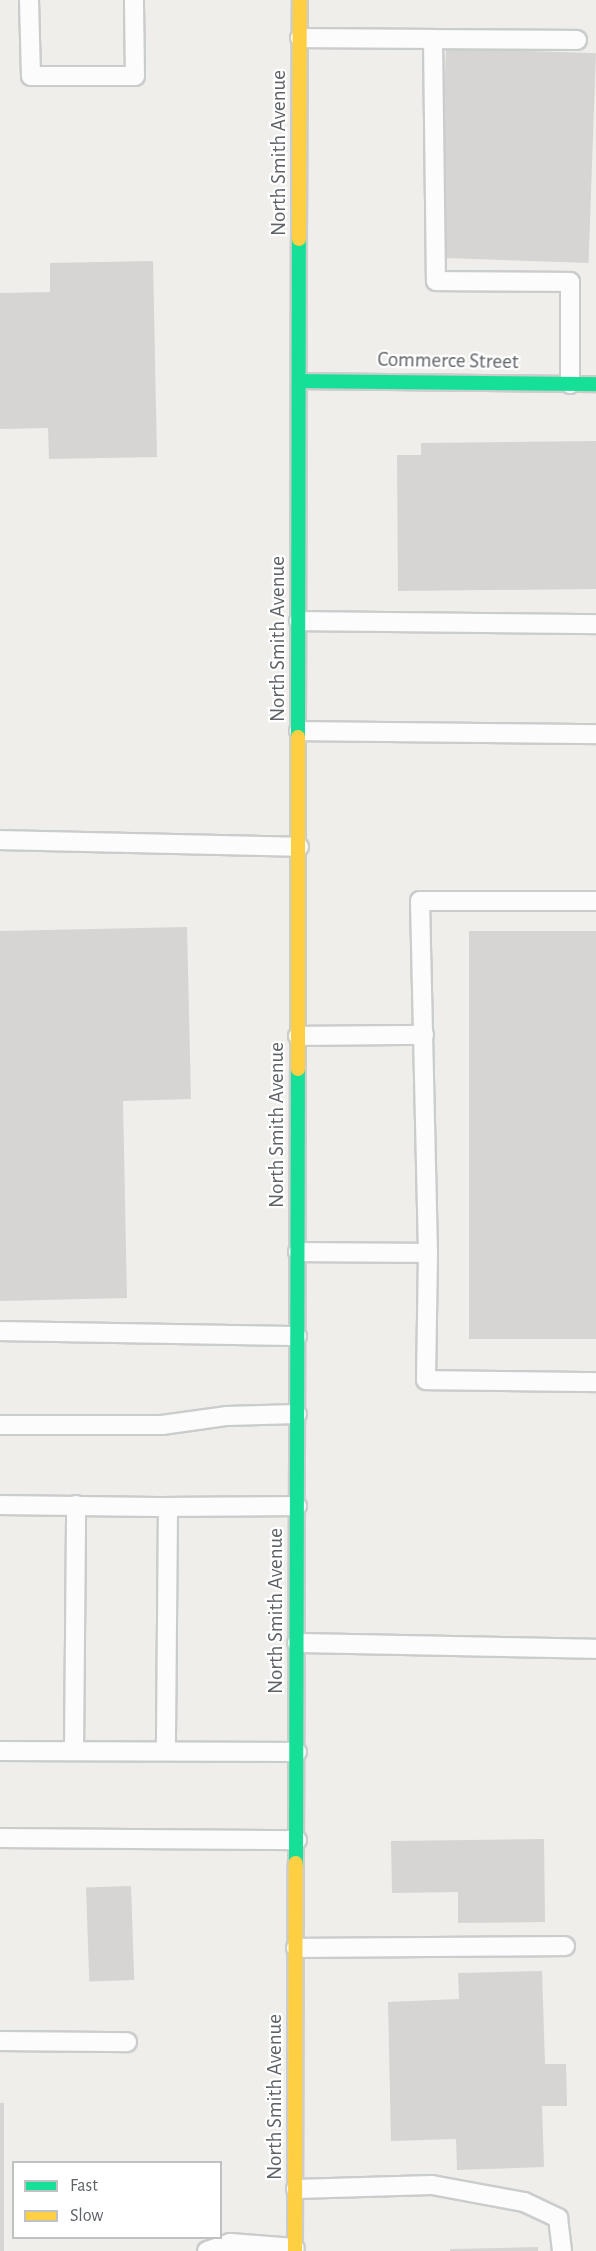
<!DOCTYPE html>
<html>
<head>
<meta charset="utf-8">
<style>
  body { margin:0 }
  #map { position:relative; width:596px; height:2251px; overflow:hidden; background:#efeeea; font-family:"Alegreya Sans",sans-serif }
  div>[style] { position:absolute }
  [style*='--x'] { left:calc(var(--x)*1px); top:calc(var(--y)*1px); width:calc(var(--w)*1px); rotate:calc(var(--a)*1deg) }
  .building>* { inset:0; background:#d6d5d3; transform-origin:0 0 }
  .roads { filter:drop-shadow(2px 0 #cbcccc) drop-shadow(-2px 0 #cbcccc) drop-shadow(0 2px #cbcccc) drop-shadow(0 -2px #cbcccc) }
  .lane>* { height:18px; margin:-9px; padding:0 9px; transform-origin:9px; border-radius:9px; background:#fdfcfc }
  .fast>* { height:14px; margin:-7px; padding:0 7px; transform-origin:7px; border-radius:7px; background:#16e098 }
  .slow>* { height:14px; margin:-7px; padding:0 7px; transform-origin:7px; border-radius:7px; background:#ffcf43 }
  span { translate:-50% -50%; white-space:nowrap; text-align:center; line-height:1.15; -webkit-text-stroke:4.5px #fff; paint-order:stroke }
  .street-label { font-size:21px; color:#5f6368 }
  .legend { position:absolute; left:12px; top:2161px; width:210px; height:78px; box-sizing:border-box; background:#fff; border:2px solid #bfc1c3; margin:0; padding:8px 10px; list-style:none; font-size:18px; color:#5f6368 }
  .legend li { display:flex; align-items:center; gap:12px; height:30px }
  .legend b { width:30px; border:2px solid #bfc1c3 }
</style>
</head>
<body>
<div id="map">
  <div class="building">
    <div style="left:446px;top:48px;width:150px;height:210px;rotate:2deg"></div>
    <div style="clip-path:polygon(153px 261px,157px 457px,49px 459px,48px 428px,0 429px,0 293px,50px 292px,50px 263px)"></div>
    <div style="clip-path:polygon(596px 441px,596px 589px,398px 591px,397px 455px,421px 455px,421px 443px)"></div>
    <div style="clip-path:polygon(187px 927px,191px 1099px,123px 1101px,127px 1298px,0 1301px,0 931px)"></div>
    <div style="left:469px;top:931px;width:127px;height:408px"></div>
    <div style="clip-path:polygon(544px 1839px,545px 1922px,458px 1923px,458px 1892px,392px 1893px,391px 1841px)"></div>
    <div style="left:131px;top:1886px;width:94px;height:45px;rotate:88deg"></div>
    <div style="clip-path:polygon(542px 1971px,545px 2064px,566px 2064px,567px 2106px,542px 2106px,544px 2167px,457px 2170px,456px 2139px,391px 2141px,388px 2002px,459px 1999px,458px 1973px)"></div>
    <div style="left:0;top:2103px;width:4px;height:148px"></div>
    <div style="clip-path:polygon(538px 2247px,538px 2251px,450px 2251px,450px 2249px)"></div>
  </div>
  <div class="roads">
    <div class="lane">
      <div style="--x:29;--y:0;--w:76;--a:88.5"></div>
      <div style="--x:31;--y:76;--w:104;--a:0"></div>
      <div style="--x:135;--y:76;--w:76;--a:-90.8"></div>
      <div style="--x:300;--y:38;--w:133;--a:0.4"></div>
      <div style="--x:433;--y:39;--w:242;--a:89.3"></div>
      <div style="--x:436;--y:281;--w:134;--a:0.4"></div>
      <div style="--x:570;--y:282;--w:102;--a:90"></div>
      <div style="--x:433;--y:39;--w:144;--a:0.4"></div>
      <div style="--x:299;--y:621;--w:297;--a:0.6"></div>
      <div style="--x:299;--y:731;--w:297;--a:0.6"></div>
      <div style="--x:0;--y:840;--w:299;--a:1.3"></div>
      <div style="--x:596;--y:901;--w:176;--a:180"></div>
      <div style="--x:420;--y:901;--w:352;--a:88.7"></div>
      <div style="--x:428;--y:1253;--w:127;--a:90.9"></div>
      <div style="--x:426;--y:1380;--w:170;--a:0.7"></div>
      <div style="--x:298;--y:1036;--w:126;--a:-0.5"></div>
      <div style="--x:298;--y:1252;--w:130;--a:0.4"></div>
      <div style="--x:0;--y:1331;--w:297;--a:1"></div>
      <div style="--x:0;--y:1425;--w:162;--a:0"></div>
      <div style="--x:162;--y:1425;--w:66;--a:-7.9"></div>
      <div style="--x:227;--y:1416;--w:70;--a:-1.6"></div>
      <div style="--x:0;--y:1505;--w:168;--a:0.7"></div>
      <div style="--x:168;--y:1507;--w:244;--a:90.5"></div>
      <div style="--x:168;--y:1507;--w:129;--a:-0.4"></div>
      <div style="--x:297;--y:1643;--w:299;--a:1.1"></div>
      <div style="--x:0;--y:1751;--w:297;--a:0.2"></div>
      <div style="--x:74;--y:1751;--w:246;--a:-89.5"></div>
      <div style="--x:0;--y:1838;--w:297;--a:0.4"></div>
      <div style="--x:296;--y:1948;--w:269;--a:-0.4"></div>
      <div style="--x:0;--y:2041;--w:127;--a:0.5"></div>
      <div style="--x:296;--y:2189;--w:136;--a:-1.7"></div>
      <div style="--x:432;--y:2185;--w:94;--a:10.5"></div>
      <div style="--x:524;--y:2202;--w:38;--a:25"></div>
      <div style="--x:558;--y:2218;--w:33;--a:83"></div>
      <div style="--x:207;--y:2251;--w:24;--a:-19"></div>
      <div style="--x:230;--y:2243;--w:65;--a:4.4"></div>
    </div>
    <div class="fast">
      <div style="--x:300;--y:381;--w:296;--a:0.6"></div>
      <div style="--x:298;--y:737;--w:498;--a:-89.9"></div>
      <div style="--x:296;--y:1863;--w:794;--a:-89.86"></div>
    </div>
    <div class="slow">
      <div style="--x:299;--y:239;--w:239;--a:-89.8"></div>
      <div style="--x:298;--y:1069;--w:332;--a:-90"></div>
      <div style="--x:295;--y:2251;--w:388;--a:-89.9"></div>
    </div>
  </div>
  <div class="street-label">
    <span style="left:279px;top:153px;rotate:-90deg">North Smith Avenue</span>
    <span style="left:448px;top:361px;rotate:1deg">Commerce Street</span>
    <span style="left:278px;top:639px;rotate:-90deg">North Smith Avenue</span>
    <span style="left:277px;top:1125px;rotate:-90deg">North Smith Avenue</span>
    <span style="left:276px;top:1611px;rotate:-90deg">North Smith Avenue</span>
    <span style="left:275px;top:2097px;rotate:-90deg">North Smith Avenue</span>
  </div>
  <ul class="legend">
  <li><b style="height:8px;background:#16e098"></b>Fast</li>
  <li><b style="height:8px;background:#ffcf43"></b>Slow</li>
  </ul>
</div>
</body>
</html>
